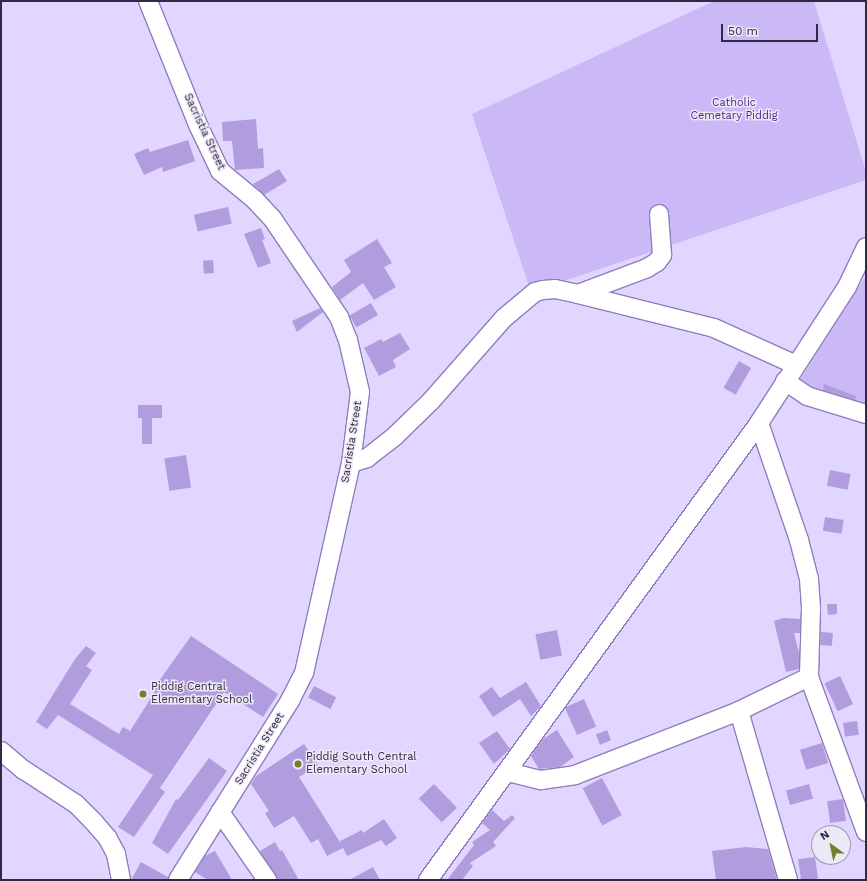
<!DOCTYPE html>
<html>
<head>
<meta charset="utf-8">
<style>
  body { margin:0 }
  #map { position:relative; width:867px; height:881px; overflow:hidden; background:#e1d6ff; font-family:"Work Sans",sans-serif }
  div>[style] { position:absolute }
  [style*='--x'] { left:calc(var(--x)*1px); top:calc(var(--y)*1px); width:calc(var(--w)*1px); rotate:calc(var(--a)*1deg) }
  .green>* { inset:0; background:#cbb8f7 }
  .building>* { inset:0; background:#b19cde; transform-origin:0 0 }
  .roads { filter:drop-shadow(1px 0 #917dbc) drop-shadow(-1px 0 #917dbc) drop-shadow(0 1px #917dbc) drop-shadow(0 -1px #917dbc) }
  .minor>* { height:18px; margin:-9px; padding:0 9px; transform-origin:9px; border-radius:9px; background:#fff }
  .dots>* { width:11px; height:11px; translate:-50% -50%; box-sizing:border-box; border:2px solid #ece8f6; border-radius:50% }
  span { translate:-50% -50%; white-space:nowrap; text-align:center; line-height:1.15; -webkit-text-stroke:3px #ece8f6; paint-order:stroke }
  .park-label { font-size:11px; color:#52238f }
  .street-label { font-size:11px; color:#312843 }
  .poi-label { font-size:11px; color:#312843 }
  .left { translate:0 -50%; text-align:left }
  .frame { position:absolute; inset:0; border:2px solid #312843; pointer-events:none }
  .north { position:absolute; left:811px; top:825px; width:40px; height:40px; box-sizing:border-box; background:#ece8f6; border:1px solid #a19bae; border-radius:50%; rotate:327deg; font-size:11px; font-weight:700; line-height:16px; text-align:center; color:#312843 }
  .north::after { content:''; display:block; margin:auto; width:14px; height:18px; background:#72802e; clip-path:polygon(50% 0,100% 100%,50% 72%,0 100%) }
  .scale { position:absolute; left:721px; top:24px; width:97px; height:18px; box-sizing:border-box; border:2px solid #312843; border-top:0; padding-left:5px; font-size:12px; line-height:14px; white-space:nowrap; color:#312843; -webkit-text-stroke:3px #ece8f6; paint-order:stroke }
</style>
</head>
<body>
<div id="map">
  <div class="green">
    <div style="clip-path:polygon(714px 1px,814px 1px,866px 172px,866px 180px,531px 292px,472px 114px)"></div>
    <div style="clip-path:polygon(866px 276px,866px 412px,797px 385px)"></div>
  </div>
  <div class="building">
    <div style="clip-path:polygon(256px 119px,258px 149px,263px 148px,264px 168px,235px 170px,232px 141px,223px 141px,222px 122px)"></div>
    <div style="clip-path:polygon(188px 140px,195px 161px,163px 172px,162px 167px,144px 175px,134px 154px,148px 148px,150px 152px)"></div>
    <div style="clip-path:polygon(279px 169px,287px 181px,264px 195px,253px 184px)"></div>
    <div style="left:228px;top:207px;width:17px;height:35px;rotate:77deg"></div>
    <div style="clip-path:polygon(261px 228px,265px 239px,262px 240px,271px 263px,258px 268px,244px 234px)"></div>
    <div style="clip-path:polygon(377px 239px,392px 263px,384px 267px,396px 287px,374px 300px,363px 283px,340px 300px,332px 287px,351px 272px,344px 260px)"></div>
    <div style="left:213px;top:260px;width:13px;height:10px;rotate:86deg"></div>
    <div style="left:371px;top:303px;width:14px;height:25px;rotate:60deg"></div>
    <div style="clip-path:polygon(320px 308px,323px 312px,297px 332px,292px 321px)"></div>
    <div style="clip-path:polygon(400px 333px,410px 349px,393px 360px,396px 367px,379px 376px,364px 348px,381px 339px,383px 342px)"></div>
    <div style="left:739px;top:361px;width:14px;height:31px;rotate:30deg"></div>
    <div style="clip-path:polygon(824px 384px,845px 392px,856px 396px,855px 400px,823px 390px)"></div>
    <div style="clip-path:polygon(138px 405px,162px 405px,162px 418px,152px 418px,152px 444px,142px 444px,142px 418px,138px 418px)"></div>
    <div style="left:186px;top:455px;width:33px;height:22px;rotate:81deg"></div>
    <div style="left:830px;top:470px;width:21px;height:16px;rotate:11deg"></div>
    <div style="left:825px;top:517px;width:19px;height:14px;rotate:9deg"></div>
    <div style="clip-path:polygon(827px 604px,837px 604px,837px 614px,828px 615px)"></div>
    <div style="clip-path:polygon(784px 618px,800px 619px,800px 633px,794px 633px,799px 653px,799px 669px,786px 672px,774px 621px)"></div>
    <div style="left:557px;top:630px;width:26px;height:22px;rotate:79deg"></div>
    <div style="left:821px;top:632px;width:12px;height:13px;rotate:5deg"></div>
    <div style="clip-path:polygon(191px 636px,278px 694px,263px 717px,224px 692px,160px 788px,165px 792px,134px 837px,118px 827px,153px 775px,58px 715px,47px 729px,36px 722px,75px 659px,86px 646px,96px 653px,86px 666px,92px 670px,70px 704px,119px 734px,123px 727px,130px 731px,156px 690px,154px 688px)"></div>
    <div style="left:840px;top:676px;width:31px;height:17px;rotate:65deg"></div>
    <div style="clip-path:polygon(526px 682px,541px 706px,531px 716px,520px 699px,493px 717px,479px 696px,492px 687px,500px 698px)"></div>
    <div style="left:314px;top:686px;width:25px;height:13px;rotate:27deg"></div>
    <div style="left:584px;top:699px;width:30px;height:21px;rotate:66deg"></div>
    <div style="left:857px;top:721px;width:14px;height:14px;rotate:82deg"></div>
    <div style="clip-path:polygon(557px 730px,574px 757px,560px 767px,539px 769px,531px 756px,543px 739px)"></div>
    <div style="left:607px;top:730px;width:11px;height:12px;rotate:68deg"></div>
    <div style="clip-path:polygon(497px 731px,510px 749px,494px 764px,479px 743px)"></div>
    <div style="left:822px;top:743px;width:21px;height:23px;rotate:73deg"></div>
    <div style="clip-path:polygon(304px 744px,318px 765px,299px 777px,343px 847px,340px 841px,362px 830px,363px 833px,384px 819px,397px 838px,386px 846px,381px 840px,347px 856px,343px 848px,327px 856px,318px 839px,311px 843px,294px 816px,274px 828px,265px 813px,269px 811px,251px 784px,256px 776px)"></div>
    <div style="clip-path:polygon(209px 758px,227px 771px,168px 854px,152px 843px,176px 799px,178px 800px)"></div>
    <div style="left:602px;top:778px;width:42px;height:22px;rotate:62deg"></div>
    <div style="left:434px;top:784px;width:33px;height:21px;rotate:46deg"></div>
    <div style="left:809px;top:784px;width:15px;height:24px;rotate:74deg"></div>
    <div style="left:843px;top:799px;width:22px;height:16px;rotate:82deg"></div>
    <div style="clip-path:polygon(492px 810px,504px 821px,512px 815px,515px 818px,493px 842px,496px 846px,470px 863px,473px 866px,462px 880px,447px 880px,474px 845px,472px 842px,490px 830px,482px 823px)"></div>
    <div style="clip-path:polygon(275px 842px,280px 851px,282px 850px,299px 880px,277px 880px,260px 851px)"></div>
    <div style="clip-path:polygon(746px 847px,768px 849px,777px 880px,716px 880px,712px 851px)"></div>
    <div style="clip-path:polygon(215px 851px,232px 880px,208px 880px,195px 872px,205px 856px)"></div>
    <div style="left:815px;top:857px;width:22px;height:17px;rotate:82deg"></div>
    <div style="clip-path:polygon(141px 862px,168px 877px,168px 880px,131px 880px)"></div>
    <div style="clip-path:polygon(373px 867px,380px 880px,349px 880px)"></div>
  </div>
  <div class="roads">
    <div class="minor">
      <div style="--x:148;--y:1;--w:136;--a:68"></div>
      <div style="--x:199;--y:127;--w:49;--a:64.5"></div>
      <div style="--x:220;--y:171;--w:45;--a:39.6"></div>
      <div style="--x:255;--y:200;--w:25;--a:47"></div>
      <div style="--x:272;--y:218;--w:120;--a:55.9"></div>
      <div style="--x:339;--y:317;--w:25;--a:69"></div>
      <div style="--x:348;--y:340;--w:53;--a:77"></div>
      <div style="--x:360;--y:392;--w:72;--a:97.2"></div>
      <div style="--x:351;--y:463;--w:215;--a:102.6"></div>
      <div style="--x:304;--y:673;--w:29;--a:117"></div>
      <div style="--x:291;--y:699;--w:213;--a:122"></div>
      <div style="--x:578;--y:294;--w:74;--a:-20.6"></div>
      <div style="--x:647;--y:268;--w:12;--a:-31"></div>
      <div style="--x:657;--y:262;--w:9;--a:-54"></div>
      <div style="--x:662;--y:255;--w:41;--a:-94.2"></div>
      <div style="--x:785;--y:381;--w:27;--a:34"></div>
      <div style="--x:807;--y:396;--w:62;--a:17"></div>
      <div style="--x:759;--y:423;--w:124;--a:71.1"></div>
      <div style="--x:799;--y:540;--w:40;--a:75.6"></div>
      <div style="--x:809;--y:579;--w:29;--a:86"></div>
      <div style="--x:811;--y:608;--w:69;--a:91.7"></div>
      <div style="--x:809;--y:677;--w:165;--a:69.8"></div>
      <div style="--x:351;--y:463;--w:17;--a:-17"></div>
      <div style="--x:367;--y:458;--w:36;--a:-38"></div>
      <div style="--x:395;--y:436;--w:50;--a:-44.2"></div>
      <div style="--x:431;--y:401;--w:111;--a:-48.7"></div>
      <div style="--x:504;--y:318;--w:40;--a:-40"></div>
      <div style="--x:535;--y:292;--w:8;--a:-14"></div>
      <div style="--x:543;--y:290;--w:12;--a:-5"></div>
      <div style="--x:555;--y:289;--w:24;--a:12"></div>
      <div style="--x:578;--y:294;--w:140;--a:14"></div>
      <div style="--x:714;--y:328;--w:90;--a:24.3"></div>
      <div style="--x:739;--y:711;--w:176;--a:73.8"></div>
      <div style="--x:1;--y:751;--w:30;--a:40"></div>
      <div style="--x:24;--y:770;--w:62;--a:33.2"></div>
      <div style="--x:76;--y:804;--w:23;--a:45"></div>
      <div style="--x:92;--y:820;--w:23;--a:49"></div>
      <div style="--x:107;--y:837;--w:19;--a:62"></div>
      <div style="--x:116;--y:854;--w:26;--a:79"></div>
      <div style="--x:508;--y:772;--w:34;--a:14"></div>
      <div style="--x:541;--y:780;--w:34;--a:-8"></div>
      <div style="--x:575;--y:775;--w:176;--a:-21.3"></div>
      <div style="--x:739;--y:711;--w:78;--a:-25.9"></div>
      <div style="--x:220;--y:812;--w:83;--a:55.3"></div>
      <div style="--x:428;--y:880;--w:564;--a:-54.08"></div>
      <div style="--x:759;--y:423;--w:162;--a:-57.1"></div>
      <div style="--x:847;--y:287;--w:44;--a:-64.6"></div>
    </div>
  </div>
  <div class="dots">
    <div style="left:143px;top:694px;background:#72802e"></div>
    <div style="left:298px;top:764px;background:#72802e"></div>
  </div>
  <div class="park-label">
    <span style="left:734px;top:110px">Catholic<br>Cemetary Piddig</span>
  </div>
  <div class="street-label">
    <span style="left:204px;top:132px;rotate:65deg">Sacristia Street</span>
    <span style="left:352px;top:442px;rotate:-81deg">Sacristia Street</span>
    <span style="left:260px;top:749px;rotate:-58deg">Sacristia Street</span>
  </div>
  <div class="poi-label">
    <span class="left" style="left:151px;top:694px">Piddig Central<br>Elementary School</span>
    <span class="left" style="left:306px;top:764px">Piddig South Central<br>Elementary School</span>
  </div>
  <div class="frame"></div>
  <div class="north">N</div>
  <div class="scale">50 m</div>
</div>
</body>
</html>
